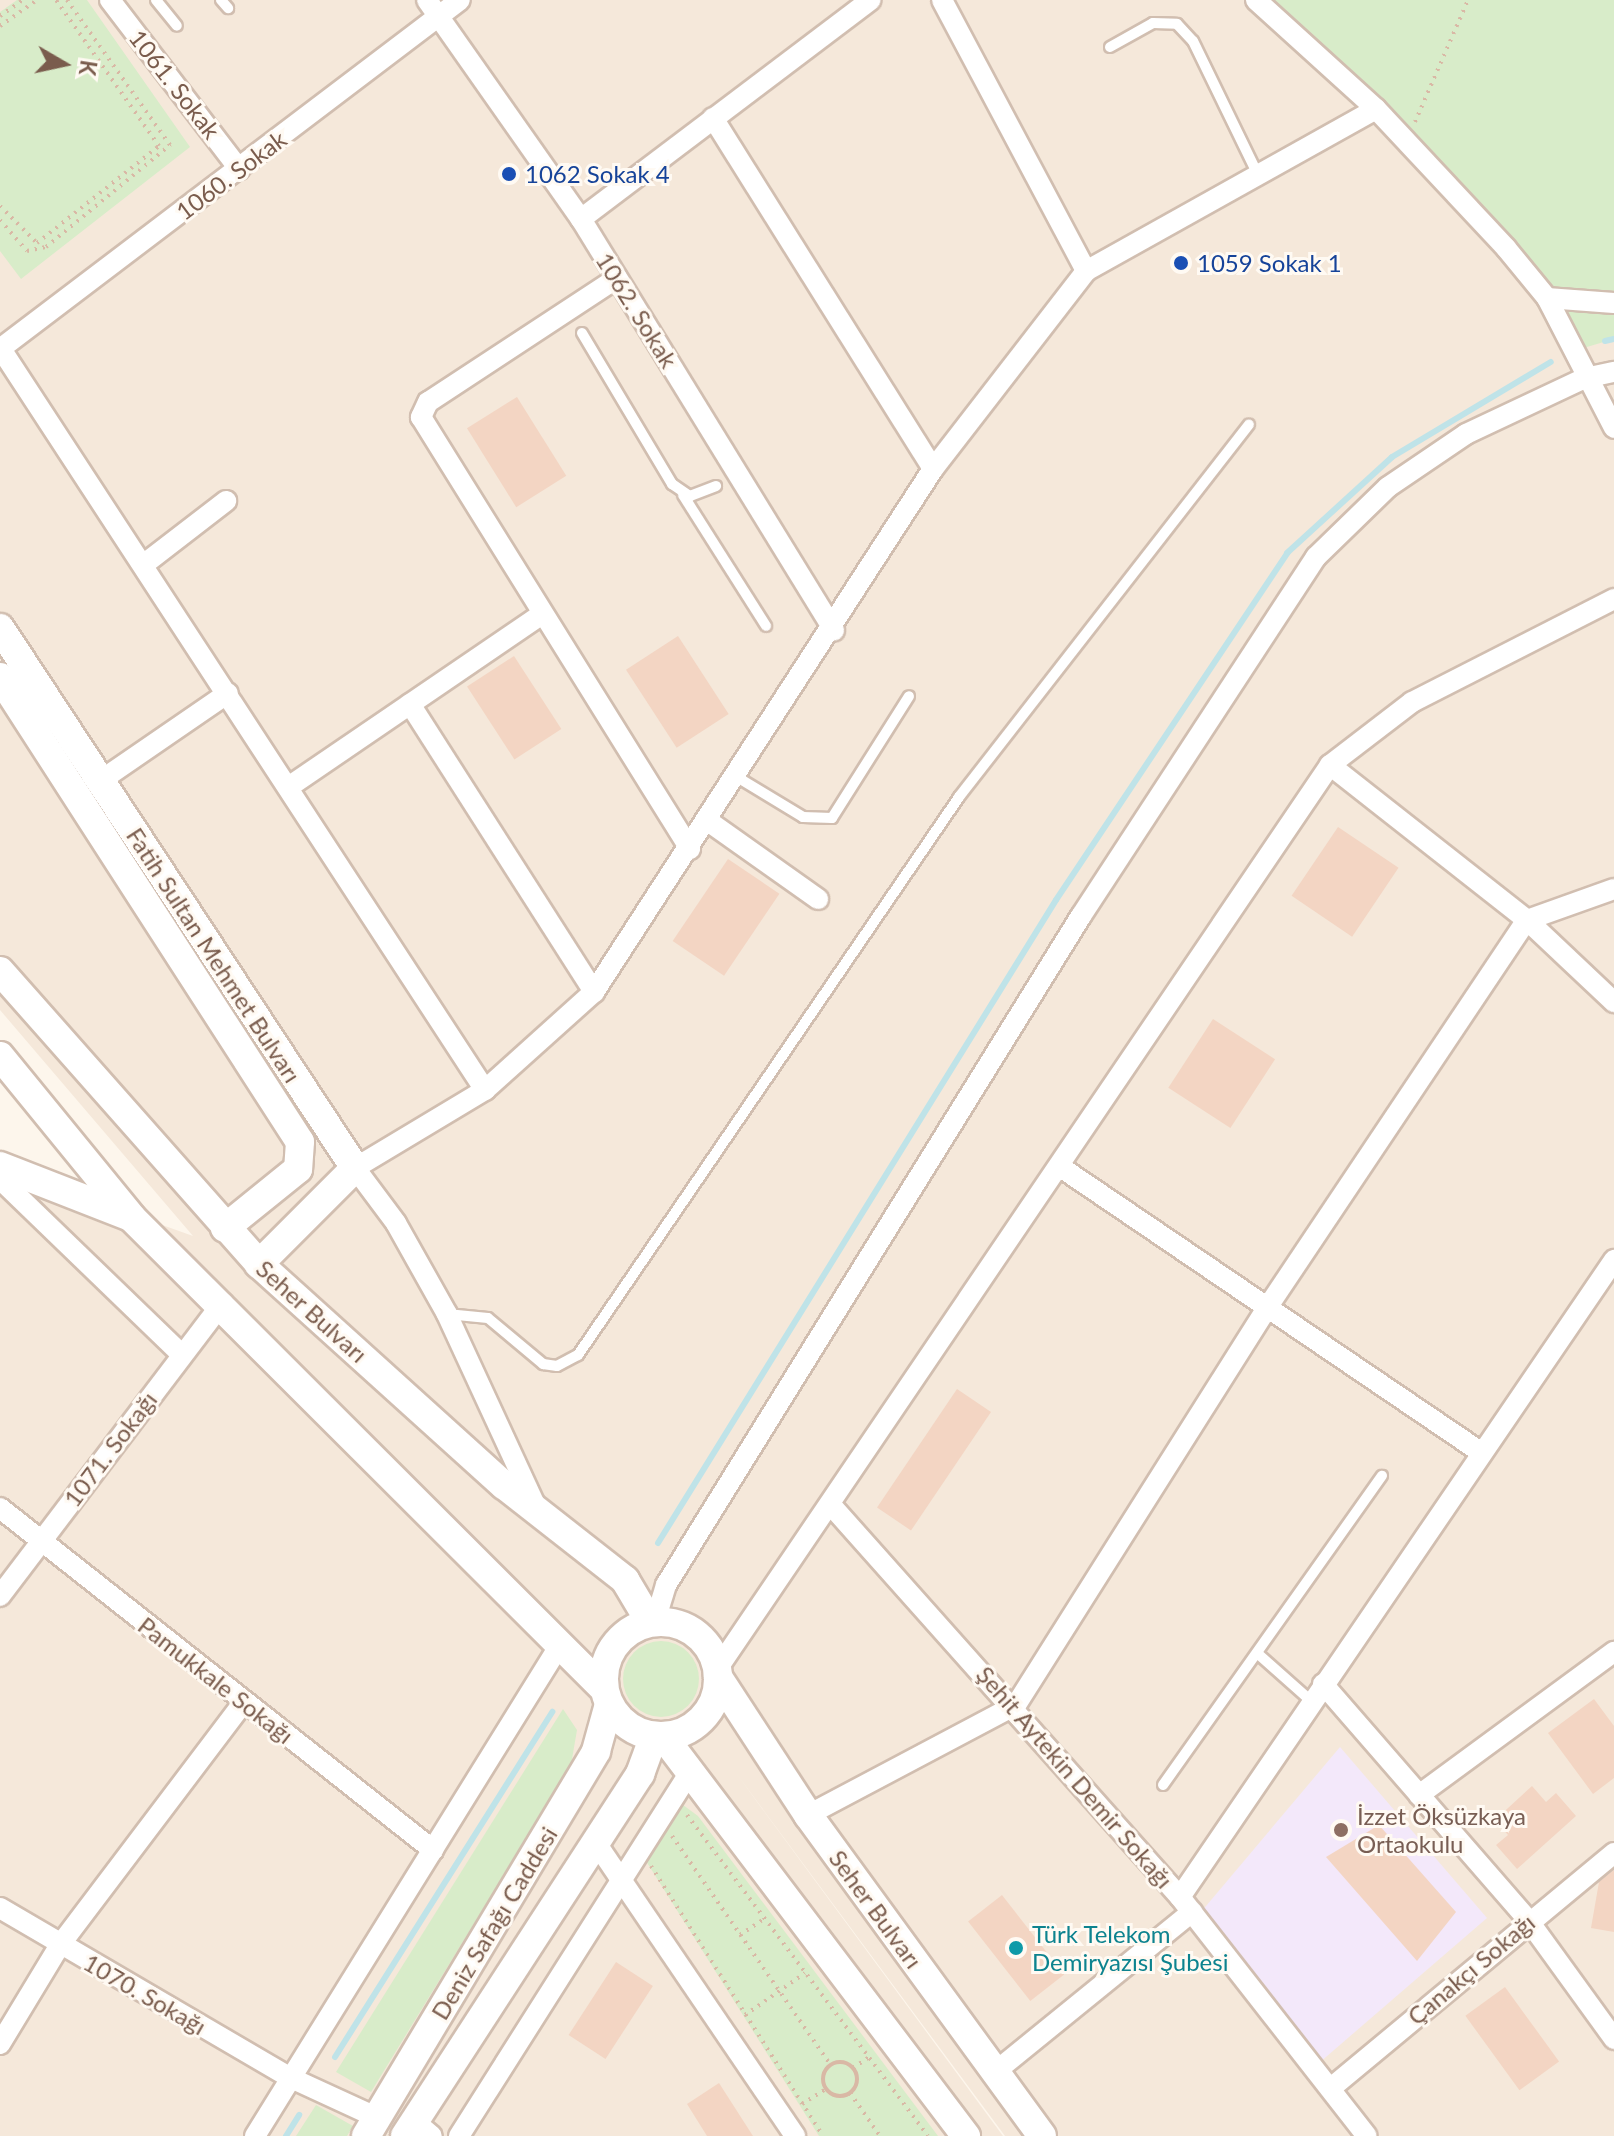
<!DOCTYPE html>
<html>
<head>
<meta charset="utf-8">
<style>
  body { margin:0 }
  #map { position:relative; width:1614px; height:2136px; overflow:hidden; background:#fdf6ec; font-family:Lato,sans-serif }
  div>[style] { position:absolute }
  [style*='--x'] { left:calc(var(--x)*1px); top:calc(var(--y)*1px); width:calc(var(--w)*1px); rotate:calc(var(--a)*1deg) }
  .residential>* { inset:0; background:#f5e8da }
  .education>* { inset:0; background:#f3e8fa }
  .green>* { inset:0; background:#d8ecc9 }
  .round { border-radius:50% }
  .stream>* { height:6px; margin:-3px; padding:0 3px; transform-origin:3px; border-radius:3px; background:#bfe3e8 }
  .building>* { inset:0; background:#f3d5c3; transform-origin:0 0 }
  .path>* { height:4px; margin-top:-2px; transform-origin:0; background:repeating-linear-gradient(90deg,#d9b8a5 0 2px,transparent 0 8px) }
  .path>.ring { margin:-2px; padding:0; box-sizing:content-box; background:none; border:4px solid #d9b8a5; border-radius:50% }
  .roads { filter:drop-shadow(2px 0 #d1beb0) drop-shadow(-2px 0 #d1beb0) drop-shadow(0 2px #d1beb0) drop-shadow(0 -2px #d1beb0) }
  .lane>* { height:10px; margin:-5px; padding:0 5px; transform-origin:5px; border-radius:5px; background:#fff }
  .street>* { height:20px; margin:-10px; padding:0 10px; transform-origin:10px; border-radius:10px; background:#fff }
  .secondary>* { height:28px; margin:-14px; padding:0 14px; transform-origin:14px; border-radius:14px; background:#fff }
  .secondary>.ring { margin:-14px; padding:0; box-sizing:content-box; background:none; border:28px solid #fff; border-radius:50% }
  .dots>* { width:22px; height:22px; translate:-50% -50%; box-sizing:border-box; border:4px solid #fffaf3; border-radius:50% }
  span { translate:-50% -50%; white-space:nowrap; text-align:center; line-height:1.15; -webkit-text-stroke:6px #fffaf3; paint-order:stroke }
  .street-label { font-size:24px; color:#7a5c4d }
  .transit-label { font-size:24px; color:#164399 }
  .left { translate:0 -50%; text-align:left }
  .education-label { font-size:24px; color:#785e54 }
  .culture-label { font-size:24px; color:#0d838f }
  .north { position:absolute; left:24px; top:24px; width:80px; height:80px; -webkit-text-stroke:6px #fffaf3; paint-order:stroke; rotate:99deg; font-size:22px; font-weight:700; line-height:32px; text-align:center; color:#7a5c4d }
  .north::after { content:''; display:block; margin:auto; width:28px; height:36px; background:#7a5c4d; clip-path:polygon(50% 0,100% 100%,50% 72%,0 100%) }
</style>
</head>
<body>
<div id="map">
  <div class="residential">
    <div style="clip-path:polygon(0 0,1252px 0,1386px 122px,1580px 348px,1614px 339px,1614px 2136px,1005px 2136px,733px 1769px,1003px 2136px,0 2136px,0 1167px,193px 1236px,0 1010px)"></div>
  </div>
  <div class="education">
    <div style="clip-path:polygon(1340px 1747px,1487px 1918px,1319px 2063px,1201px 1912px)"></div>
  </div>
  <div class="green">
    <div style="clip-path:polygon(17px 0,87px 0,190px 147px,21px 279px,0 251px,0 12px)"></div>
    <div style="clip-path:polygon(1252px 0,1614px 0,1614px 339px,1580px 349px,1554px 299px)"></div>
    <div class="round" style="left:623px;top:1641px;width:76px;height:76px"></div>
    <div style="clip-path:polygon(563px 1709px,577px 1730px,571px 1765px,371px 2092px,336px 2072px)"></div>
    <div style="clip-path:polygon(683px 1805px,698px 1816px,938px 2136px,819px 2136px,646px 1861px)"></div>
    <div style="clip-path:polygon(316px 2105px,353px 2126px,347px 2136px,296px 2136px)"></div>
  </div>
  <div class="stream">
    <div style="--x:1605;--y:341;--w:9;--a:-13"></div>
    <div style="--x:658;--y:1543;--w:756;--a:-58.24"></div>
    <div style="--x:1056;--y:900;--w:417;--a:-56.3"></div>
    <div style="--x:1287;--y:553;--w:142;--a:-42.4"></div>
    <div style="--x:1392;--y:457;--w:185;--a:-30.9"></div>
    <div style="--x:335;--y:2057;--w:408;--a:-57.8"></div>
    <div style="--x:286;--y:2136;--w:25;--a:-58"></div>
  </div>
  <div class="building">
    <div style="left:517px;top:397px;width:93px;height:59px;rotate:58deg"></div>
    <div style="left:678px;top:636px;width:93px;height:62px;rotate:57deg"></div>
    <div style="left:514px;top:656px;width:87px;height:56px;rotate:57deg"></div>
    <div style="left:1338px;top:827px;width:73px;height:83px;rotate:34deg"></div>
    <div style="left:728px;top:859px;width:62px;height:99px;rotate:34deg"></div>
    <div style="left:1213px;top:1019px;width:74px;height:82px;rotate:33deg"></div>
    <div style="left:957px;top:1389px;width:41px;height:143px;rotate:34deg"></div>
    <div style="clip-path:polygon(1594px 1699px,1614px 1726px,1614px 1778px,1593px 1794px,1548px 1733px)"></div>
    <div style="clip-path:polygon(1532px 1786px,1546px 1802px,1556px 1793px,1576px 1816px,1517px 1869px,1496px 1845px,1508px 1835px,1495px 1820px)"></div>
    <div style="clip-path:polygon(1379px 1825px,1456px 1912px,1417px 1961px,1326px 1857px)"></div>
    <div style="clip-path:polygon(1614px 1870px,1614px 1932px,1591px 1928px,1599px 1882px)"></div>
    <div style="left:1002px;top:1895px;width:101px;height:43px;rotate:52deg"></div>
    <div style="left:616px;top:1962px;width:44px;height:87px;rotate:33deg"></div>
    <div style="left:1505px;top:1987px;width:92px;height:49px;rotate:54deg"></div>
    <div style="clip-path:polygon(719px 2083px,753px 2136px,707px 2136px,687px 2104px)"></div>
  </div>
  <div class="path">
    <div style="--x:0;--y:16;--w:28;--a:-35"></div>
    <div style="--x:0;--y:26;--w:45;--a:-35.1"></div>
    <div style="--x:1415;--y:122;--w:133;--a:-66.5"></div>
    <div style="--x:0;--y:206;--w:52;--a:45"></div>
    <div style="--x:37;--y:243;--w:156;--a:-38.5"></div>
    <div style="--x:159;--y:146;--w:179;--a:-125.2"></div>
    <div style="--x:0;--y:220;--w:41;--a:48.9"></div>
    <div style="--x:27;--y:251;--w:19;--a:-12"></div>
    <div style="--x:46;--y:247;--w:161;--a:-39.4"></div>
    <div style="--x:170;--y:145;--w:178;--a:-125.4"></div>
    <div style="--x:687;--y:1815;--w:401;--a:53.1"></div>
    <div style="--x:672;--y:1836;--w:277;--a:55.3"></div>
    <div style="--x:651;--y:1866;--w:320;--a:57.5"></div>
    <div style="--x:740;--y:1935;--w:29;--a:-34"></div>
    <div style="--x:745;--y:2015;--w:73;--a:-35"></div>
    <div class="ring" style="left:823px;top:2062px;width:30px;height:30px"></div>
    <div style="--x:853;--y:2068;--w:22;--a:-34"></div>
    <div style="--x:850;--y:2093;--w:52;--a:55.1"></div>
    <div style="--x:802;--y:2104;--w:28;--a:-32"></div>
  </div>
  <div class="roads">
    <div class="lane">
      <div style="--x:156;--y:0;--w:33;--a:51"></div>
      <div style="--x:221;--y:0;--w:11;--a:49"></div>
      <div style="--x:1110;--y:47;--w:49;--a:-29.2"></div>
      <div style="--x:1153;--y:23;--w:24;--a:2"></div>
      <div style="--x:1177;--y:24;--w:23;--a:47"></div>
      <div style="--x:1193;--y:41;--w:149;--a:64.1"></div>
      <div style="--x:582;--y:333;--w:176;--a:59.2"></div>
      <div style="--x:672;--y:484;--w:22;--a:34"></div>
      <div style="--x:690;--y:496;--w:28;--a:-21"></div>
      <div style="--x:683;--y:495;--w:155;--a:57.6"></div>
      <div style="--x:737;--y:777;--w:77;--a:31.2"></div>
      <div style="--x:803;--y:817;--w:29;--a:2"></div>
      <div style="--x:832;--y:818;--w:144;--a:-57.7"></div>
      <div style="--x:447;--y:1314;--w:41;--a:5.6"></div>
      <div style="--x:488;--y:1318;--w:72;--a:39.9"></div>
      <div style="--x:543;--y:1364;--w:14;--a:8"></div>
      <div style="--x:557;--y:1366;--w:24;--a:-28"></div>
      <div style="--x:578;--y:1355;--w:676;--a:-55.67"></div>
      <div style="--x:959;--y:797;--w:472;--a:-52.1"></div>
      <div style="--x:1257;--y:1653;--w:72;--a:41.6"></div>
      <div style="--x:1163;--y:1785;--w:379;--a:-54.7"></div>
    </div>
    <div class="street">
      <div style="--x:110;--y:0;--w:213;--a:52.6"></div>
      <div style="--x:427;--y:0;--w:268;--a:54.9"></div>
      <div style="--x:581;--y:219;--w:483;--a:58.4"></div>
      <div style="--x:942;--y:0;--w:307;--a:62"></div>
      <div style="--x:1256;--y:0;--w:162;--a:42.2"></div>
      <div style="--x:1376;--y:109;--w:190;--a:46.9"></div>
      <div style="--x:1506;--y:248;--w:65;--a:50.6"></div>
      <div style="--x:1547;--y:298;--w:146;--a:62.7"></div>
      <div style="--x:713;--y:118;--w:414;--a:57.9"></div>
      <div style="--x:581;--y:219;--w:363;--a:-37.1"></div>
      <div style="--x:617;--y:278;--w:226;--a:146.7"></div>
      <div style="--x:428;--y:402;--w:17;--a:115"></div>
      <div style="--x:421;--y:417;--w:509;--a:58.09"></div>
      <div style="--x:1547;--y:298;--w:67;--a:4.3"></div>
      <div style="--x:0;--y:349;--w:577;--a:-37.19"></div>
      <div style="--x:1;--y:349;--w:885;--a:56.85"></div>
      <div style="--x:143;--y:565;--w:105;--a:-37.6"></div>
      <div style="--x:410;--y:704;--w:342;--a:57.4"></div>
      <div style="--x:1330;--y:765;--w:251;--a:38.2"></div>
      <div style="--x:1527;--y:920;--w:120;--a:43.3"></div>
      <div style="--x:100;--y:781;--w:155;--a:-34.5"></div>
      <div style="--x:290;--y:786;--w:305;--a:-34.3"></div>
      <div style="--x:708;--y:821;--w:135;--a:35.3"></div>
      <div style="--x:1059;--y:1166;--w:508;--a:34.16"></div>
      <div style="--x:0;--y:1179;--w:253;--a:44"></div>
      <div style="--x:830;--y:1504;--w:526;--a:48.31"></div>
      <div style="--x:1180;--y:1897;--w:303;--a:52"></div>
      <div style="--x:0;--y:1508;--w:552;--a:38.3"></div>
      <div style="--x:537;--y:1509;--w:215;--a:-114.8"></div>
      <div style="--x:447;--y:1314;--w:104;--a:-119.3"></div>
      <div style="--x:396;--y:1223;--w:69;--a:-126.7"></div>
      <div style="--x:355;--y:1168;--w:152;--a:-31"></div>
      <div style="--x:485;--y:1090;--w:147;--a:-42"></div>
      <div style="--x:594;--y:992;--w:623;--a:-57.05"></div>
      <div style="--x:933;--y:469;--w:250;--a:-52.3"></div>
      <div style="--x:1086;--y:271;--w:332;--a:-29.2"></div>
      <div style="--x:0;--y:1596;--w:368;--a:-52.8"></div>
      <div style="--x:655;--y:1621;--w:38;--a:-73"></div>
      <div style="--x:666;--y:1585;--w:787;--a:-58.19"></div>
      <div style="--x:1081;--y:916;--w:429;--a:-56.8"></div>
      <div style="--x:1316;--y:557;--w:100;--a:-44.2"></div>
      <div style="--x:1388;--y:487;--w:94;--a:-34.2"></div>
      <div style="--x:1466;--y:434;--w:132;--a:-25.2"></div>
      <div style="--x:1585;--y:378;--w:30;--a:-12"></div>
      <div style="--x:718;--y:1668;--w:1091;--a:-55.87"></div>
      <div style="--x:1330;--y:765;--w:103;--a:-37.5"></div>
      <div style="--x:1412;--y:702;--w:227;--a:-27"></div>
      <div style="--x:1323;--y:1684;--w:313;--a:49"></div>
      <div style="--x:1528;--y:1920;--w:147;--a:54.1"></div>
      <div style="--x:1419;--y:1795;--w:242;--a:-36.3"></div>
      <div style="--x:808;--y:1815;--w:235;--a:-27.9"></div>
      <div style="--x:1016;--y:1705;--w:466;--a:-57.7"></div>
      <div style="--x:1265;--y:1311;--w:471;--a:-56.2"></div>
      <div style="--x:1527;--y:920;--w:92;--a:-19.6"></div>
      <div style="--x:594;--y:1840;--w:358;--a:55.8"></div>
      <div style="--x:1180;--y:1897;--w:771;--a:-55.73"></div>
      <div style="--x:0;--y:1908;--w:337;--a:30.3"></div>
      <div style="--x:291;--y:2078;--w:96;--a:24.7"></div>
      <div style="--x:0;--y:2044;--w:116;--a:-58.8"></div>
      <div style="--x:60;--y:1945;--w:305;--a:-52.9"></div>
      <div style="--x:995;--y:2072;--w:254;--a:-39.1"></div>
      <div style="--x:1331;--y:2088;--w:368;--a:-39.7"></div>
      <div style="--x:414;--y:2121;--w:23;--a:40"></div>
      <div style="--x:255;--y:2136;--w:580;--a:-58.17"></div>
      <div style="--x:459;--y:2136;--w:430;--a:-57.6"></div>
    </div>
    <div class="secondary">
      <div style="--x:0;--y:628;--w:646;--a:56.68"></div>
      <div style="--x:355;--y:1168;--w:136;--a:135"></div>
      <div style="--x:0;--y:677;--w:553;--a:57.17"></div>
      <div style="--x:300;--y:1142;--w:27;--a:94"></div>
      <div style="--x:298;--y:1169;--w:94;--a:141.1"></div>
      <div style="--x:0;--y:971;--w:391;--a:48.5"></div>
      <div style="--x:259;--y:1264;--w:330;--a:42.1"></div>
      <div style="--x:504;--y:1485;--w:154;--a:38.1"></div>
      <div style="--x:625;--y:1580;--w:49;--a:59.2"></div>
      <div style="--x:0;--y:1056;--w:209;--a:50.8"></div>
      <div style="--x:132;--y:1218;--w:667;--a:44.94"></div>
      <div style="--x:0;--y:1166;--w:137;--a:21.3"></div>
      <div class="ring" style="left:604px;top:1622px;width:86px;height:86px"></div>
      <div style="--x:718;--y:1677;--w:165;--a:56.9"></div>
      <div style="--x:808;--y:1815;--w:397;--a:53.9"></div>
      <div style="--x:663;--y:1736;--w:502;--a:52.86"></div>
      <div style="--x:366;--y:2136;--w:448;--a:-59.1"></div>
      <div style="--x:596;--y:1751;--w:49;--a:-74.5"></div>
      <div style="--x:405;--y:2136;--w:432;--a:-57"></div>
      <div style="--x:640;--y:1774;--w:40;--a:-69.8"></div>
    </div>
  </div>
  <div class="dots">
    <div style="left:509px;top:174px;background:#1a4fb4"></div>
    <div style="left:1181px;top:263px;background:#1a4fb4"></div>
    <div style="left:1341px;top:1830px;background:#8d6e63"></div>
    <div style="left:1016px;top:1948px;background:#0f9aa8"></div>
  </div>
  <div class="street-label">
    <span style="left:175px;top:84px;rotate:52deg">1061. Sokak</span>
    <span style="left:231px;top:175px;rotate:-37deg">1060. Sokak</span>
    <span style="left:637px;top:310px;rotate:58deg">1062. Sokak</span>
    <span style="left:214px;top:955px;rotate:57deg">Fatih Sultan Mehmet Bulvarı</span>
    <span style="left:312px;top:1311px;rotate:42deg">Seher Bulvarı</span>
    <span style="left:110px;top:1449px;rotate:-53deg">1071. Sokağı</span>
    <span style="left:216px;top:1680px;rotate:38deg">Pamukkale Sokağı</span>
    <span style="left:1075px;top:1777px;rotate:49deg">Şehit Aytekin Demir Sokağı</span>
    <span style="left:876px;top:1909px;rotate:54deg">Seher Bulvarı</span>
    <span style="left:494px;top:1923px;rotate:-59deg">Deniz Safağı Caddesi</span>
    <span style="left:1471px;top:1969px;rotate:-40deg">Çanakçı Sokağı</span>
    <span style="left:145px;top:1994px;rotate:30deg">1070. Sokağı</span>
  </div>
  <div class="transit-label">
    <span class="left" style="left:525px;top:174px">1062 Sokak 4</span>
    <span class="left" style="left:1197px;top:263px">1059 Sokak 1</span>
  </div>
  <div class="education-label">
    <span class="left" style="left:1357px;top:1830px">İzzet Öksüzkaya<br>Ortaokulu</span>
  </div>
  <div class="culture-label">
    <span class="left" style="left:1032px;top:1948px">Türk Telekom<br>Demiryazısı Şubesi</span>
  </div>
  <div class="north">K</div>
</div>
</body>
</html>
